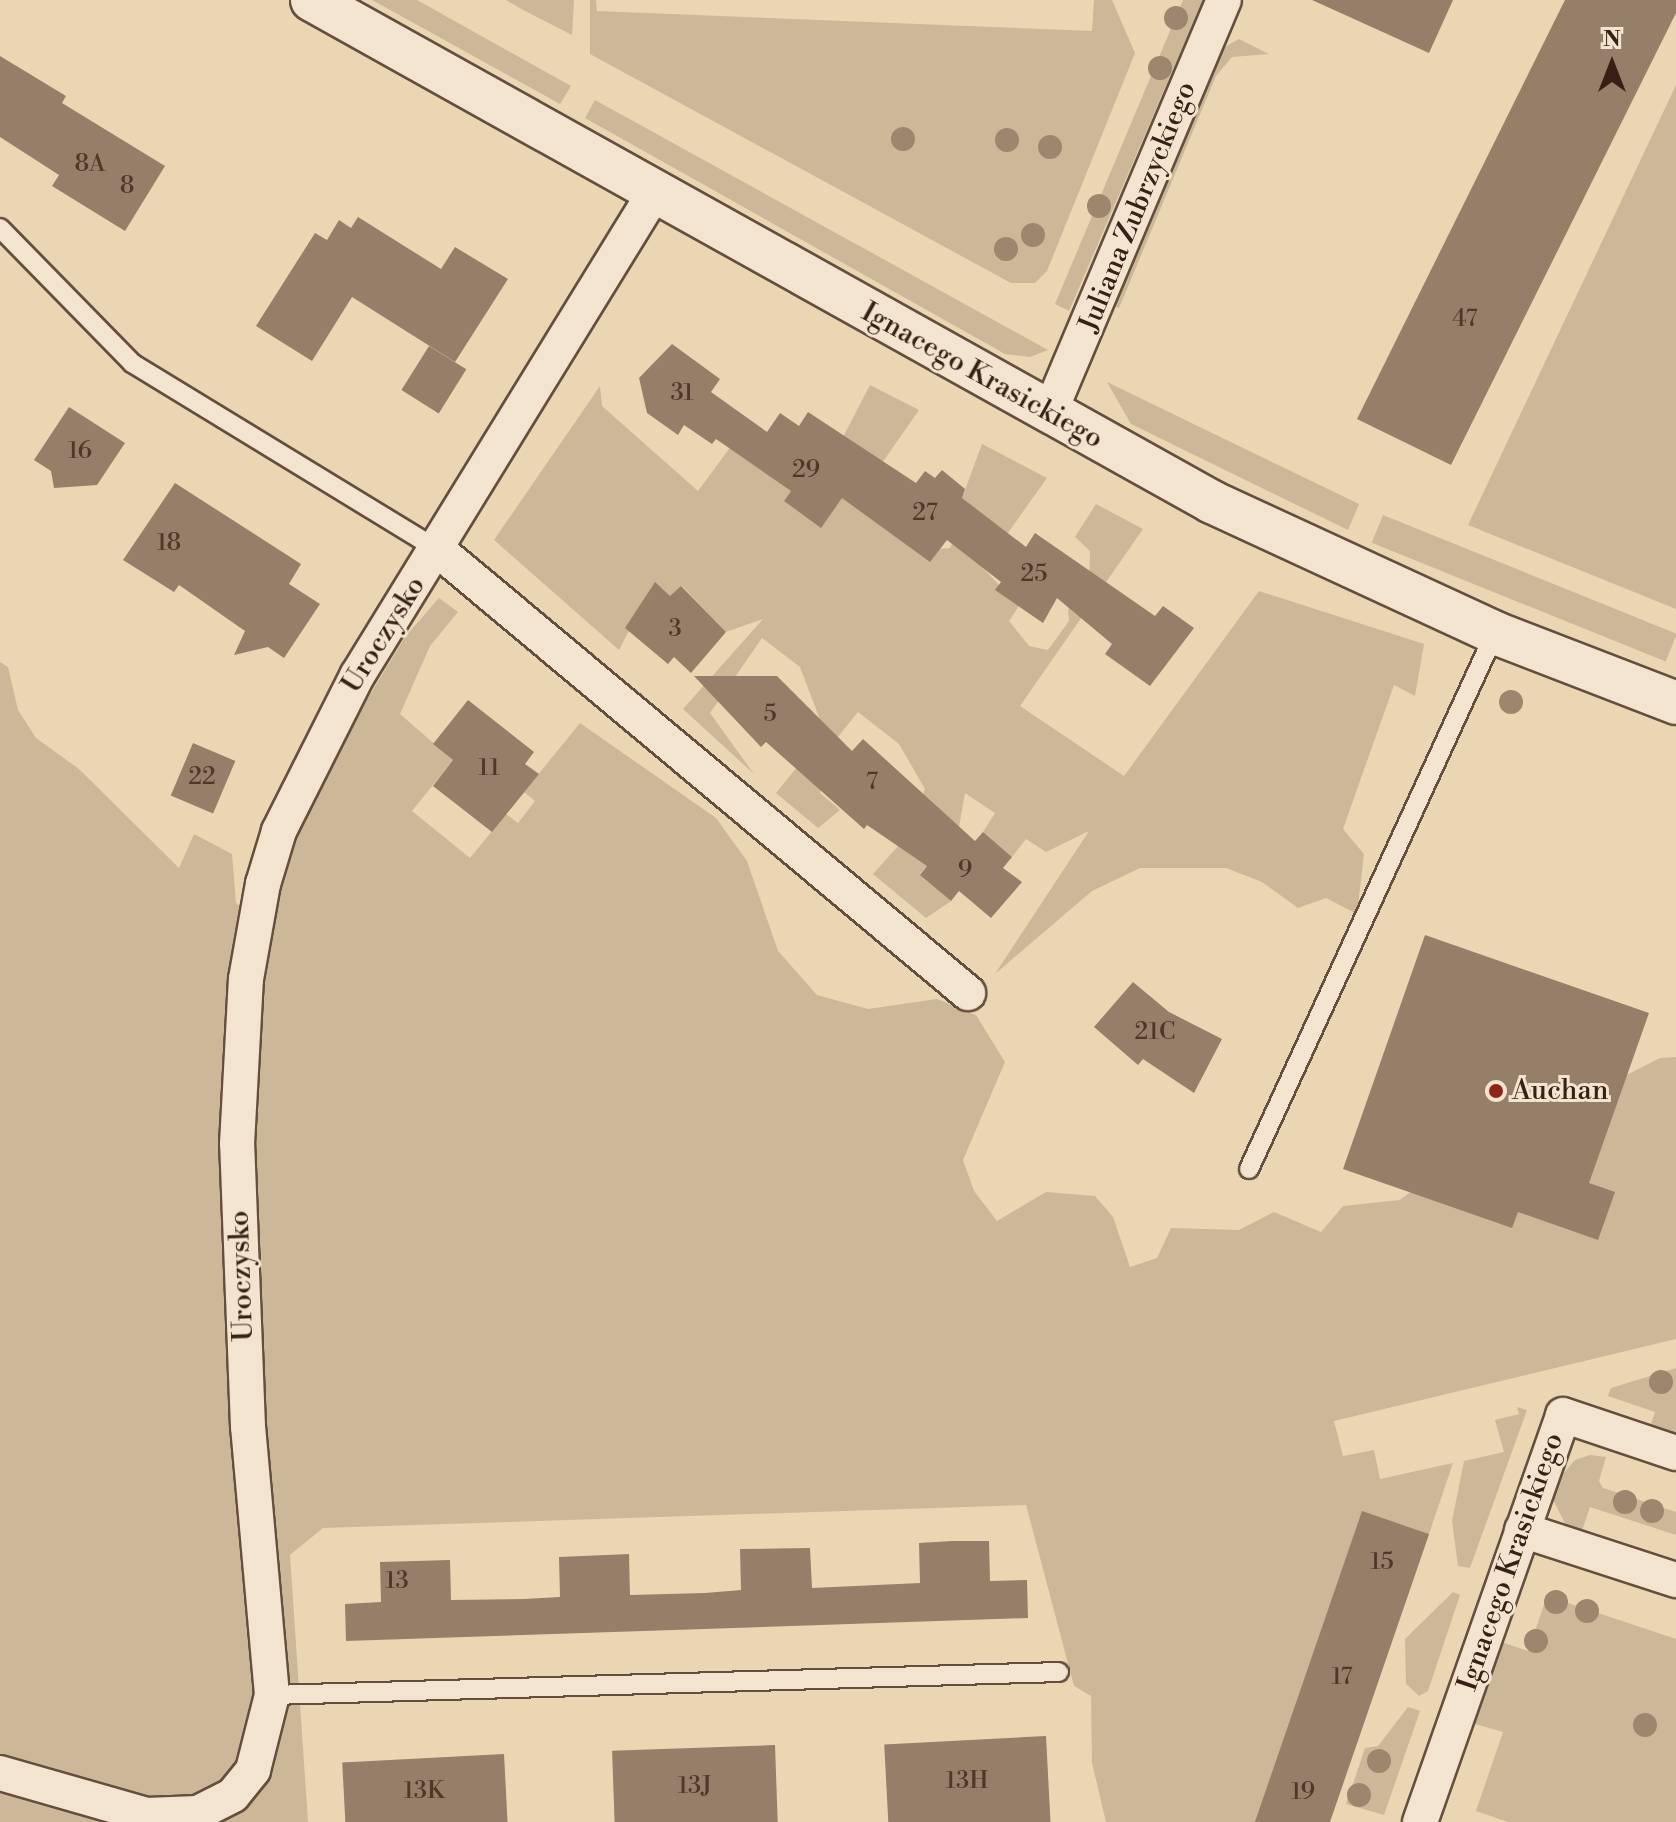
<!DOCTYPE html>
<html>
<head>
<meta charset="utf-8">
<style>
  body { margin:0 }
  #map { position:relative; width:1676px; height:1822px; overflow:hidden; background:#ebd6b3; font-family:"Libre Bodoni",serif }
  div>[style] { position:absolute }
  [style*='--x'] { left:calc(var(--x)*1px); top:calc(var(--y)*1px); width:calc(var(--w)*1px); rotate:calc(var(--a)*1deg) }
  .green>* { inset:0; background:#ccb798; transform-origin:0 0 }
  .building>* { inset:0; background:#957f68; transform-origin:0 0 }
  .roads { filter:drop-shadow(2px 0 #644e3d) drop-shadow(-2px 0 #644e3d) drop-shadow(0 2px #644e3d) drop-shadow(0 -2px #644e3d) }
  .service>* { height:18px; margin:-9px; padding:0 9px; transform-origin:9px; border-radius:9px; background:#f2e4ce }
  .minor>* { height:34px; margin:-17px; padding:0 17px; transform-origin:17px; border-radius:17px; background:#f2e4ce }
  .tertiary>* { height:42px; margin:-21px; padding:0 21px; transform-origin:21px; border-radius:21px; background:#f2e4ce }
  .trees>* { width:24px; height:24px; margin:-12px; border-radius:50%; background:#9c876e }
  .dots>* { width:22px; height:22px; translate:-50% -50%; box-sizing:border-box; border:4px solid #f2e4ce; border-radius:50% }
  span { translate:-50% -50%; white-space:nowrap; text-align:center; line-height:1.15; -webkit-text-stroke:6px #f2e4ce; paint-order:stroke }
  .number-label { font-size:24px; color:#4e382a }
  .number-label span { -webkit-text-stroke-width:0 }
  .street-label { font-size:28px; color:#372016 }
  .poi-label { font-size:28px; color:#372016 }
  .left { translate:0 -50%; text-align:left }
  .north { position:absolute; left:1572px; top:24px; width:80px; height:80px; -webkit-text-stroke:6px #f2e4ce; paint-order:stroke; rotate:0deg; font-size:22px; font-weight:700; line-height:32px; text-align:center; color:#372016 }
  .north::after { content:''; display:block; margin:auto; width:28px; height:36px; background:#372016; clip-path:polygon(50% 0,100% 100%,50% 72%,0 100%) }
</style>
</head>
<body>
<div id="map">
  <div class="green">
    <div style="clip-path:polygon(372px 0,417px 0,571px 86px,560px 104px)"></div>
    <div style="clip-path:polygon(506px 0,574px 0,572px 35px,525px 11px)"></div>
    <div style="clip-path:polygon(590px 0,596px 0,597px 11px,1092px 31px,1094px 0,1112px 0,1135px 53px,1047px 271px,1035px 283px,1011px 283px,590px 54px)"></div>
    <div style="clip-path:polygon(1183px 0,1203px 0,1069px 311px,1055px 304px)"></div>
    <div style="clip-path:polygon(1239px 39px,1269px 54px,1232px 57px,1216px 76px,1119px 308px,1111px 305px,1221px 49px)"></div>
    <div style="clip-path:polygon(1676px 85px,1676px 609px,1468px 525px)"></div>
    <div style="clip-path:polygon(595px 100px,1048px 350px,1030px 357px,1005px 354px,585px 118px)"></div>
    <div style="clip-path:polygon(1107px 382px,1359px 504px,1348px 530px,1131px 424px)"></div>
    <div style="clip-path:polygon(870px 385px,919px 410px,859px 496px,939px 549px,950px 548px,972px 506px,962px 498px,982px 444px,1047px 478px,983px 568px,1019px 606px,1009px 621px,1029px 646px,1048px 650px,1069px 621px,1068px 610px,1089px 577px,1090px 551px,1075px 537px,1096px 504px,1143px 529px,1020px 706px,1124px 776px,1259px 591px,1424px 644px,1415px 696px,1394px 685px,1343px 829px,1364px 854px,1357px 914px,1326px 898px,1298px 908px,1262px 882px,1226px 868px,1140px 868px,1092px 891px,995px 974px,1089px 831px,1046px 852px,1026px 839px,1012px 857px,983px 832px,995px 813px,965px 793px,959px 827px,920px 874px,951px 901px,926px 918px,873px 874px,907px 836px,925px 789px,899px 744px,858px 712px,837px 738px,820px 793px,840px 810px,818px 828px,776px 793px,806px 756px,819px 717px,800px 667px,762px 638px,710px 713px,754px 774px,683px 709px,763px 619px,726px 632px,682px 586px,670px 596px,652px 586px,619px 650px,494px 540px,600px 386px,602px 406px,698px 491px,746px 426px,774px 464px,767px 474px,791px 491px,784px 501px,821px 527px,843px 437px)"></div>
    <div style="left:1383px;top:515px;width:317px;height:30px;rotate:22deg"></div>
    <div style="clip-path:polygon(439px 598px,458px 612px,430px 646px,400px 714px,453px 760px,412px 811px,470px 858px,506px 814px,518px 823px,535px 801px,524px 792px,580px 723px,716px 818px,747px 861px,778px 951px,817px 995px,868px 1009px,937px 999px,976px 1015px,1005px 1062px,963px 1160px,974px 1191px,997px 1221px,1046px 1192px,1095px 1196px,1113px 1217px,1130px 1267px,1157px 1258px,1171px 1228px,1239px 1230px,1274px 1212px,1321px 1232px,1343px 1206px,1400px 1200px,1438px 1171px,1660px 1058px,1676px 1057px,1676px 1339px,1334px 1421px,1343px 1456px,1374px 1450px,1380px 1479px,1453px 1463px,1429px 1534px,1362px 1512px,1256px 1822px,1106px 1822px,1092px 1763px,1091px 1696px,1074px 1686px,1026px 1505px,323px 1528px,290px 1555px,308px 1822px,0 1822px,0 662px,8px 667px,18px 710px,36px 738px,79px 769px,179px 868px,194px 834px,232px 854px,236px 903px,255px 918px,277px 907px,298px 832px,329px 762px,405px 637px)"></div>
    <div style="clip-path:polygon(1676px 1368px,1676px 1435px,1650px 1427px,1655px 1412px,1608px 1396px,1611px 1388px)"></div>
    <div style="clip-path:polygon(1517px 1407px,1527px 1410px,1470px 1568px,1458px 1566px,1452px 1521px,1464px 1461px,1504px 1452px,1495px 1420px,1519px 1414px)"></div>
    <div style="clip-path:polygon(1590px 1455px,1606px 1457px,1599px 1481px,1603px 1488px,1676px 1512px,1676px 1535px,1590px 1507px,1581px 1534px,1567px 1527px,1553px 1500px,1555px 1483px,1575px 1460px)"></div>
    <div style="clip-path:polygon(1453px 1592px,1460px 1595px,1428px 1691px,1419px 1696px,1406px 1684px,1405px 1639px)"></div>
    <div style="clip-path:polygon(1547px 1596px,1676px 1639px,1676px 1822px,1508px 1822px,1476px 1811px,1503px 1732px,1475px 1724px,1478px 1709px,1496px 1654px,1504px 1643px,1528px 1651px)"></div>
    <div style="clip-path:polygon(1408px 1707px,1420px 1711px,1384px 1815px,1346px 1804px,1365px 1748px,1378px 1746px)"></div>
  </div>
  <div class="building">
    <div style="clip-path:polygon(1312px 0,1453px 0,1429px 53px)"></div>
    <div style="clip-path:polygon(1565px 0,1676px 0,1676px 13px,1451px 465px,1357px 419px)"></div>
    <div style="clip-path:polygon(0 56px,66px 96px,62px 103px,165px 166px,125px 231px,52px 186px,59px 175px,0 137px)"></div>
    <div style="clip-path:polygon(358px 217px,441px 269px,455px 247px,508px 279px,455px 362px,352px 297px,312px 361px,256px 326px,315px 233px,327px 240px,339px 220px,351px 228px)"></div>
    <div style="clip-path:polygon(672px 344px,720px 379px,711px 392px,767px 432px,780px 413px,799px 426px,808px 412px,916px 483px,925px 471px,935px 478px,942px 470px,965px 489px,962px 498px,1026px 547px,1035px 533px,1155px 616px,1163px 606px,1194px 628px,1150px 686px,1105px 654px,1112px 644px,1057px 598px,1043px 623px,995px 590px,1001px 582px,947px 540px,930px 562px,842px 498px,821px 528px,784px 501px,791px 491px,716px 439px,712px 444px,684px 425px,678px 435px,647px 413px,639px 378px)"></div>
    <div style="left:429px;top:346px;width:44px;height:52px;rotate:32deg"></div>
    <div style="clip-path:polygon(69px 407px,125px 443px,97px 485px,54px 488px,51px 471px,34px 460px)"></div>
    <div style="clip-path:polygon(175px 483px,301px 564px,289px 584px,320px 604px,284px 658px,268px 647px,234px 655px,245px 631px,179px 585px,174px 592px,123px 560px)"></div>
    <div style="clip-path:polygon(655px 582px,670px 596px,681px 586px,726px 632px,691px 673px,674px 657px,668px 664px,625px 628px)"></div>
    <div style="clip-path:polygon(694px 676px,777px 676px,852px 751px,863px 739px,975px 841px,983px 832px,1012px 857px,1003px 868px,1022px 882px,991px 918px,959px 891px,951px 901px,920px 875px,927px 866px,867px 825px,864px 829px,766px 742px,761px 747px)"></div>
    <div style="clip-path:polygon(468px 700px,534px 752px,525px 764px,539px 774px,492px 832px,433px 786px,453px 760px,433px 744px)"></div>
    <div style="left:193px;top:743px;width:46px;height:57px;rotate:23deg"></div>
    <div style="clip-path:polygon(1425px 935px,1649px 1013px,1589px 1183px,1615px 1192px,1598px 1240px,1518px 1212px,1512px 1228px,1343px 1169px)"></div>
    <div style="clip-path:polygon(1133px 982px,1169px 1012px,1222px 1039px,1194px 1093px,1143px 1059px,1138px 1065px,1094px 1027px)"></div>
    <div style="left:1362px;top:1511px;width:71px;height:329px;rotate:19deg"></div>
    <div style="clip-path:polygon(953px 1541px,989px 1541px,990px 1581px,1027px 1580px,1028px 1618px,346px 1641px,345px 1604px,381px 1602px,380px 1562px,450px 1560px,451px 1600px,524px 1599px,560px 1597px,559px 1557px,629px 1554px,630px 1595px,705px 1593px,741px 1590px,740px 1549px,810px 1548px,812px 1588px,920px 1583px,919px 1543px)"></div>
    <div style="left:1046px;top:1736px;width:86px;height:162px;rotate:87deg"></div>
    <div style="left:775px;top:1745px;width:77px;height:163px;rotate:88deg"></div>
    <div style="left:504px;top:1754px;width:68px;height:162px;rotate:87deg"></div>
  </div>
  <div class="roads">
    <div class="service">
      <div style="--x:0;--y:228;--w:189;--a:45.6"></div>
      <div style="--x:132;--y:363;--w:359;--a:31.4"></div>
      <div style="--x:1249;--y:1169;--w:590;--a:-65.35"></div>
      <div style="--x:272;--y:1695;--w:787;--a:-1.67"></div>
    </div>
    <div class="minor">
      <div style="--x:1049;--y:414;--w:449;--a:-67.1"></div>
      <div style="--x:438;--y:550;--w:691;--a:39.89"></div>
      <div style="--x:1522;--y:1530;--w:162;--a:18"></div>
      <div style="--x:0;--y:1773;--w:152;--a:16"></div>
      <div style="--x:146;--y:1815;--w:52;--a:-2.2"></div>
      <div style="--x:198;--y:1813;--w:39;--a:-27"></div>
      <div style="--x:233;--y:1795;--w:32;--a:-51"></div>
      <div style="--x:253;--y:1770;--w:77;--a:-75.8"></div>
      <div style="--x:272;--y:1695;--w:269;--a:-95.1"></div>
      <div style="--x:248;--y:1427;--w:283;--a:-92.2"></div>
      <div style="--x:237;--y:1144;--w:165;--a:-86.9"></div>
      <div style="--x:246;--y:979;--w:97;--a:-79.9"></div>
      <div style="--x:263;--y:884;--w:55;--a:-73.2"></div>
      <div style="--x:279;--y:831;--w:174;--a:-63.3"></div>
      <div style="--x:357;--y:676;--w:571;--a:-58.4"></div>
      <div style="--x:1420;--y:1822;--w:431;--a:-70.6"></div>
      <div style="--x:1563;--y:1415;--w:119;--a:18.6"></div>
    </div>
    <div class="tertiary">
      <div style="--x:312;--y:0;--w:1031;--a:29.15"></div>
      <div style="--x:1212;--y:502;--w:312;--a:24.8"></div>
      <div style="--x:1495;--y:633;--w:194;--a:21.1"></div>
    </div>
  </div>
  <div class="trees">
    <div style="left:1176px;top:18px"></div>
    <div style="left:1160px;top:68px"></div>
    <div style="left:903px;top:139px"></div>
    <div style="left:1007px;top:140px"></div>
    <div style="left:1050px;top:147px"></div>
    <div style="left:1099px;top:206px"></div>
    <div style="left:1033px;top:235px"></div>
    <div style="left:1006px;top:249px"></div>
    <div style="left:1511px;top:702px"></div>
    <div style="left:1661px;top:1382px"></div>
    <div style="left:1625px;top:1502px"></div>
    <div style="left:1652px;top:1511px"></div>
    <div style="left:1556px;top:1602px"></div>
    <div style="left:1587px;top:1611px"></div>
    <div style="left:1536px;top:1641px"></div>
    <div style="left:1645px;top:1725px"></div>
    <div style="left:1379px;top:1761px"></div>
    <div style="left:1359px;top:1795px"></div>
  </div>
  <div class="dots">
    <div style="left:1496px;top:1091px;background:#8f2418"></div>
  </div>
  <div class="number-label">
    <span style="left:90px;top:165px">8A</span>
    <span style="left:127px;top:187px">8</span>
    <span style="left:1465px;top:320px">47</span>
    <span style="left:682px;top:394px">31</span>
    <span style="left:80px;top:452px">16</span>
    <span style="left:806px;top:471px">29</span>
    <span style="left:925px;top:514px">27</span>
    <span style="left:169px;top:544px">18</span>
    <span style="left:1034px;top:575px">25</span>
    <span style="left:675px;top:630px">3</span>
    <span style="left:770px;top:715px">5</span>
    <span style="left:489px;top:769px">11</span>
    <span style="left:202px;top:778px">22</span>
    <span style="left:872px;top:783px">7</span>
    <span style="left:965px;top:871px">9</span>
    <span style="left:1155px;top:1033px">21C</span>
    <span style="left:1382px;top:1563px">15</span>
    <span style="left:397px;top:1582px">13</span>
    <span style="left:1342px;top:1678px">17</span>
    <span style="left:967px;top:1782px">13H</span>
    <span style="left:695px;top:1787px">13J</span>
    <span style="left:424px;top:1792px">13K</span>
    <span style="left:1303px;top:1793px">19</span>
  </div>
  <div class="street-label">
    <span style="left:1138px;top:207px;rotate:-68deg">Juliana Zubrzyckiego</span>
    <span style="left:982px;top:376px;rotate:29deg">Ignacego Krasickiego</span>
    <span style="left:384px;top:635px;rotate:-58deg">Uroczysko</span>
    <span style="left:242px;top:1276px;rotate:-92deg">Uroczysko</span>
    <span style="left:1511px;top:1562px;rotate:-71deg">Ignacego Krasickiego</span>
  </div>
  <div class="poi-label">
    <span class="left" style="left:1512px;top:1091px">Auchan</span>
  </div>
  <div class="north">N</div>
</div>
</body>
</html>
